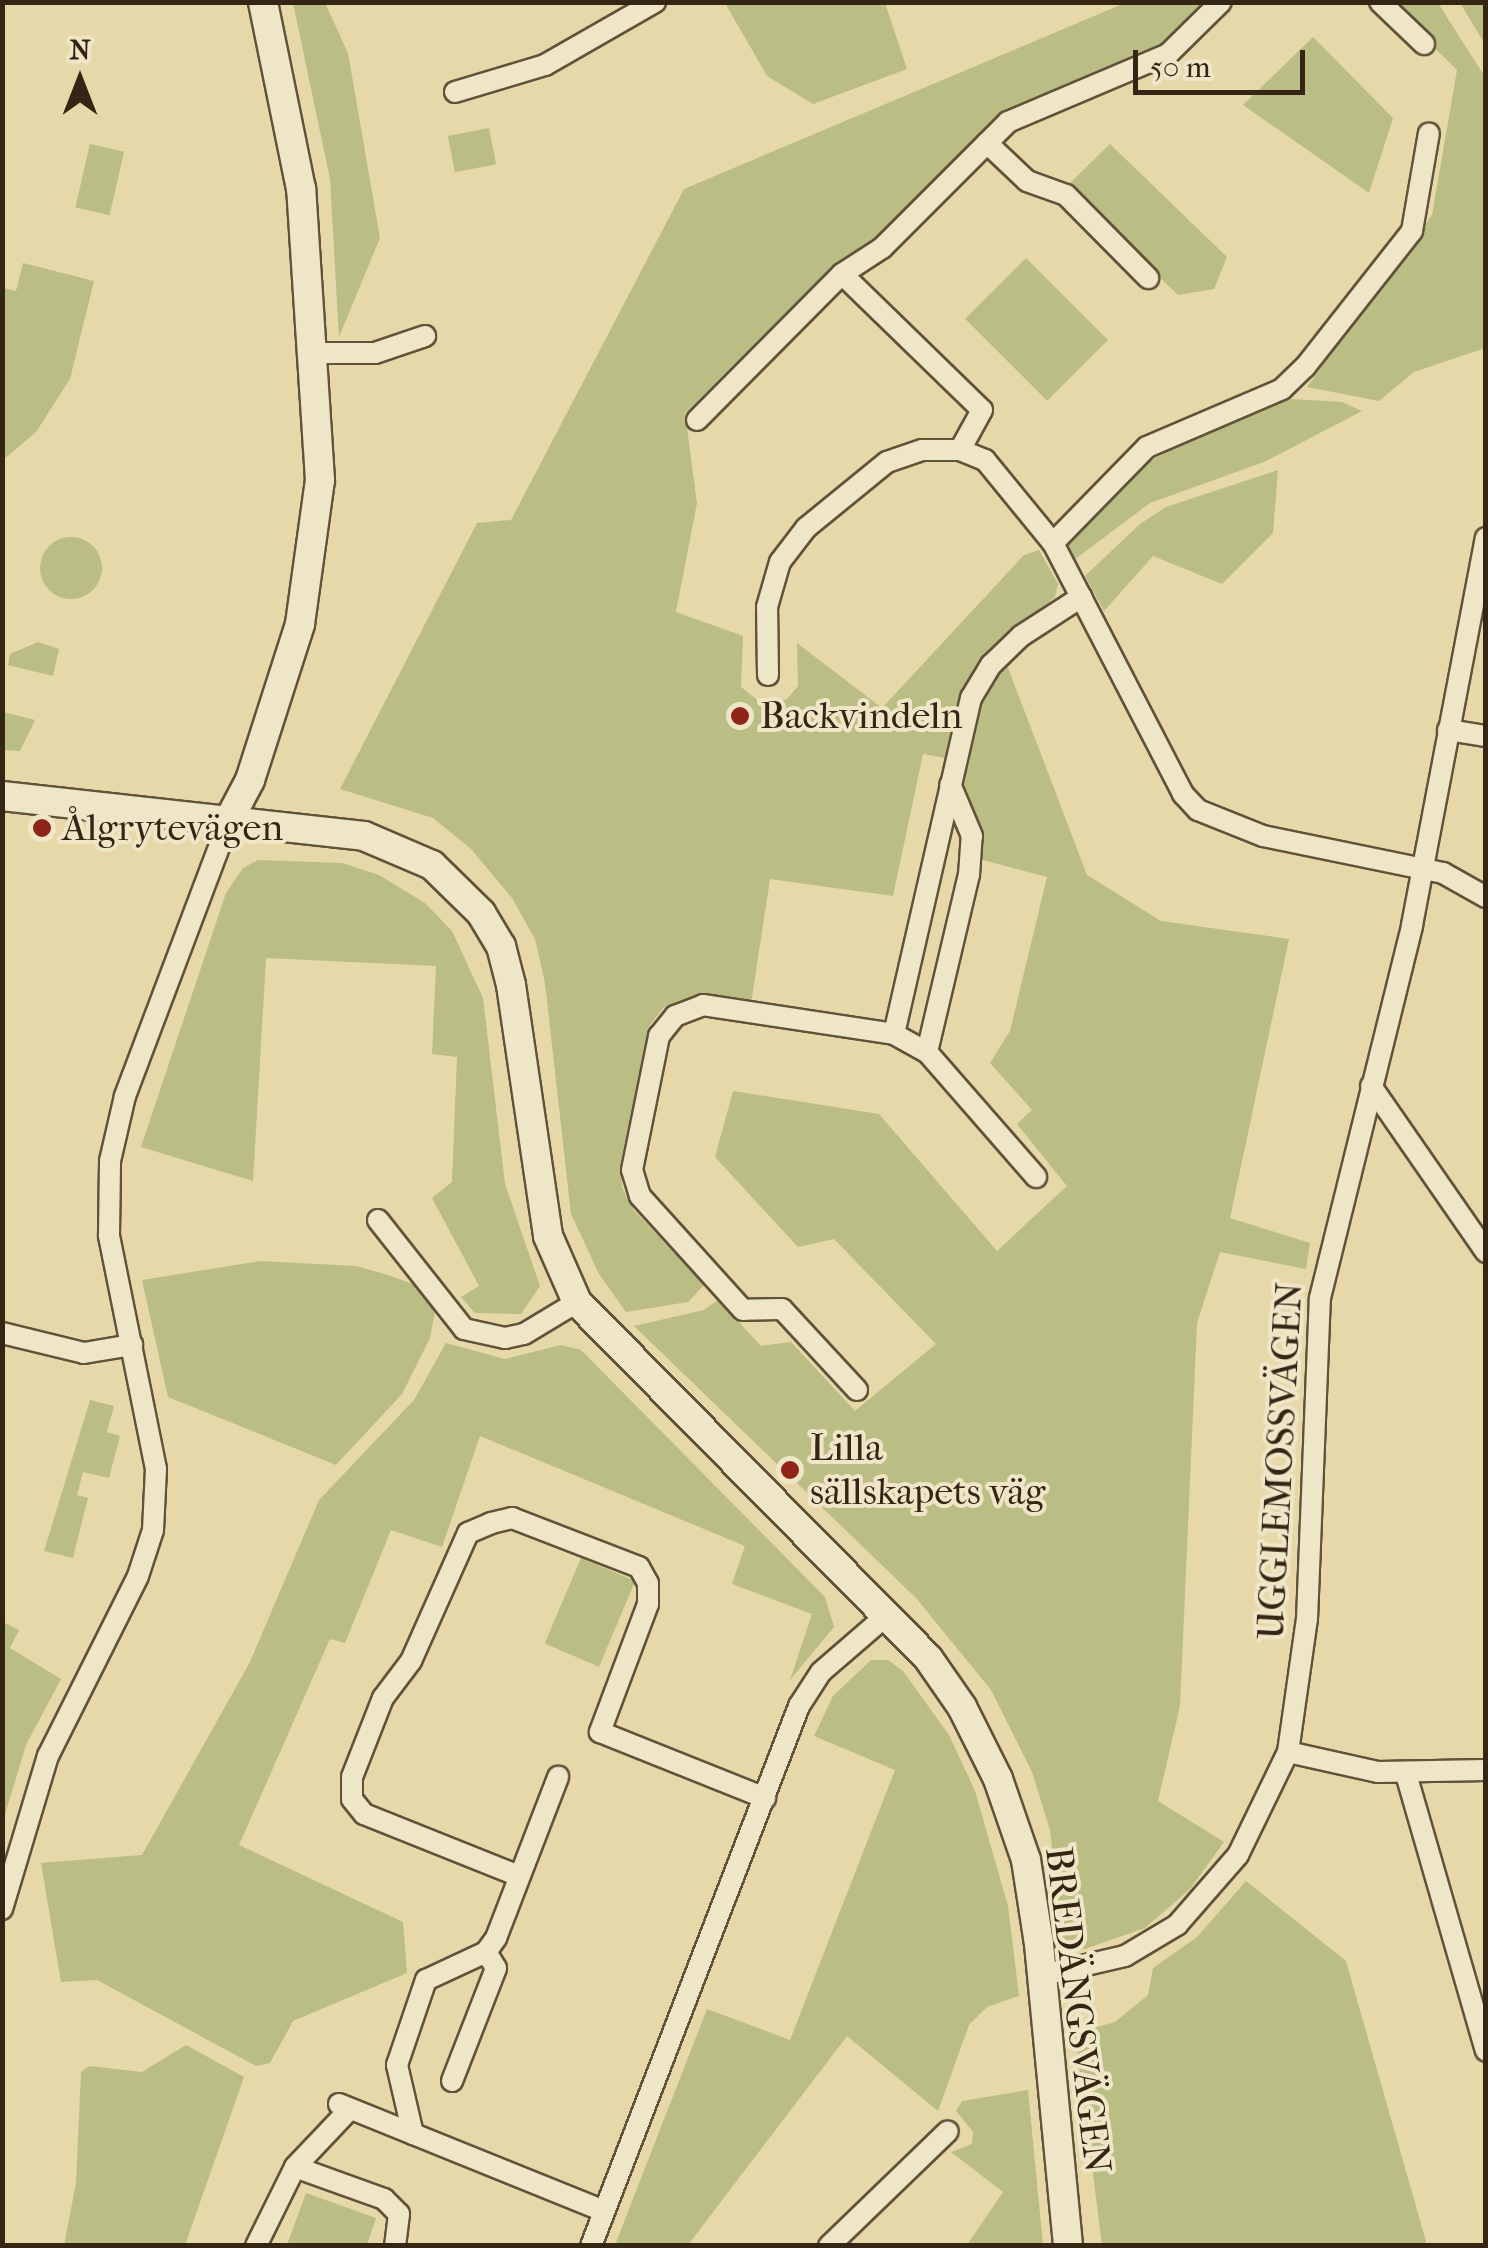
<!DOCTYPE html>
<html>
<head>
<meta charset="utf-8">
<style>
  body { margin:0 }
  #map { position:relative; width:1488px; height:2248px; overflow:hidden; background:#e6d8a9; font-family:"IM FELL French Canon",serif }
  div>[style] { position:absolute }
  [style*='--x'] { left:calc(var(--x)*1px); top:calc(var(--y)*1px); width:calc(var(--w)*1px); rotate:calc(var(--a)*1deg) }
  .green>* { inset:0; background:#babd84; transform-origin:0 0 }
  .round { border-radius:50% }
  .roads { filter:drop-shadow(2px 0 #61523a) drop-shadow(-2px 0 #61523a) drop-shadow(0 2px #61523a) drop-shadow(0 -2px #61523a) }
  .street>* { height:20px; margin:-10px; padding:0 10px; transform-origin:10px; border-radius:10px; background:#efe6c7 }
  .secondary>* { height:28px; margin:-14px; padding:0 14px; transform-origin:14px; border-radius:14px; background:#efe6c7 }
  .dots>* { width:28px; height:28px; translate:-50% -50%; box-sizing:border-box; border:5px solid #efe6c7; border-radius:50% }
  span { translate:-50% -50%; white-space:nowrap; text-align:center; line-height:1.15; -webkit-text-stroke:8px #efe6c7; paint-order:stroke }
  .poi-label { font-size:38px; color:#352515 }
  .left { translate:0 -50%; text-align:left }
  .street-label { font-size:38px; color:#352515 }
  .frame { position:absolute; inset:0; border:5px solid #352515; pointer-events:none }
  .north { position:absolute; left:30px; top:30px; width:100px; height:100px; -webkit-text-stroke:8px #efe6c7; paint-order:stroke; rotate:0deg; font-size:28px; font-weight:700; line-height:40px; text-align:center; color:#352515 }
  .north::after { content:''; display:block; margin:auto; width:35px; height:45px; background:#352515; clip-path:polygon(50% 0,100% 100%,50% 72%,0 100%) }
  .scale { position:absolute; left:1133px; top:50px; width:172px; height:45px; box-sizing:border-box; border:5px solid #352515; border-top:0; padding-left:12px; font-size:30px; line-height:35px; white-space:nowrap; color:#352515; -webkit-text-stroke:8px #efe6c7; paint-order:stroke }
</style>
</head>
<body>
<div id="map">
  <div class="green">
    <div style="clip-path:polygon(293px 3px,325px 3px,348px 53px,380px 238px,339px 337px,330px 179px)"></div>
    <div style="clip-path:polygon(725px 3px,885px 3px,907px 69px,813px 104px,767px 76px)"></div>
    <div style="clip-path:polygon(1125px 3px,1207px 3px,1162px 47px,1016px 107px,986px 129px,881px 235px,832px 267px,685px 413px,697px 503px,676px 612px,743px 636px,741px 687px,764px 705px,787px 699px,798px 686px,797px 643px,882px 708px,1024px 555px,1039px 550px,1058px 584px,1055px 597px,979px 662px,960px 693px,945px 758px,923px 754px,893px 896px,770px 879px,751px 1004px,696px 996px,664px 1007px,649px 1026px,621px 1161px,622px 1187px,633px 1209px,704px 1285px,688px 1302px,626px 1312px,599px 1274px,571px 1214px,545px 983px,535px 939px,512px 898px,471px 849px,433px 818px,340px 789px,477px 523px,511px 520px,684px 189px)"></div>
    <div style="clip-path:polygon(1389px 3px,1438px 3px,1485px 77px,1485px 348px,1414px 372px,1379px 401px,1307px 387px,1432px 215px,1457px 70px)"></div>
    <div style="clip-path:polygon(1460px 3px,1485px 3px,1485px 44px)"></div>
    <div style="clip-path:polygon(1313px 37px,1393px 118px,1369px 193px,1243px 105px)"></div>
    <div style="left:489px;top:128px;width:37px;height:42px;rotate:79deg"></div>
    <div style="left:90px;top:144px;width:35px;height:65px;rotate:13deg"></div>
    <div style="clip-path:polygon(1110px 144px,1227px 257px,1214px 289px,1178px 295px,1066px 187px)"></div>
    <div style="left:1026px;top:258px;width:116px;height:86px;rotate:45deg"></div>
    <div style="clip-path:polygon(23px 263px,94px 281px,70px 379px,36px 432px,3px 460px,3px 288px,16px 291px)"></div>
    <div style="clip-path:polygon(1291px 399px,1342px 402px,1362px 411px,1264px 462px,1150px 503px,1074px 560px,1066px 545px,1140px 468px,1177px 445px)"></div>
    <div style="clip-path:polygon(1278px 470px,1273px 533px,1222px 584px,1153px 556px,1104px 611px,1085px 576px,1140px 524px,1166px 507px)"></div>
    <div class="round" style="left:40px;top:537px;width:62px;height:62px"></div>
    <div style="clip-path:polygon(38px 642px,59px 649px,53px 676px,8px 665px,10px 654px)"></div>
    <div style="clip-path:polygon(1007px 665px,1087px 875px,1161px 921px,1289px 939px,1230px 1218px,1310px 1243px,1306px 1269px,1220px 1252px,1197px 1323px,1180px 1706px,1158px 1801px,1224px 1842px,1190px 1889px,1145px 1928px,1085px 1949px,1071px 1947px,1063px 1937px,1050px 1830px,1032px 1772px,991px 1690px,916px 1598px,634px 1326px,704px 1310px,718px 1300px,761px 1346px,791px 1342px,855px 1411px,936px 1344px,834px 1239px,798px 1247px,715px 1157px,733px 1091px,879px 1114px,997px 1251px,1067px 1186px,1017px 1124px,1032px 1110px,990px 1063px,1010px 1031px,1047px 877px,979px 859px,961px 790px,985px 687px)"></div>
    <div style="clip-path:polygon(3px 712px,35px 720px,20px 751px,3px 750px)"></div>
    <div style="clip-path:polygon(258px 860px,342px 863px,379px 875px,425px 903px,452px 931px,483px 998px,505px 1184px,540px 1286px,521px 1314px,475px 1313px,461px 1297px,479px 1286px,432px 1198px,452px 1182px,457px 1057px,432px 1054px,436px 966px,266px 958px,253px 1181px,141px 1147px,226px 893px,243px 868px)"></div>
    <div style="clip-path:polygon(260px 1261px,356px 1266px,388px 1275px,418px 1286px,435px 1312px,430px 1338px,402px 1394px,336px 1465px,168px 1397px,142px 1280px)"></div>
    <div style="clip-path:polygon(446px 1343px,505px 1359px,561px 1345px,581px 1350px,825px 1597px,834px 1627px,790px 1680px,812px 1614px,732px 1584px,745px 1546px,480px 1436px,442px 1547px,391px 1530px,345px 1643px,330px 1639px,239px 1845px,403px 1922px,407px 1973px,293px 2021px,270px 2063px,256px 2066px,97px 1980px,61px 1982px,41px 1863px,142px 1855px,250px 1662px,319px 1500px,414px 1400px)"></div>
    <div style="clip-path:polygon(90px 1400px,114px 1406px,107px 1432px,120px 1436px,109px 1478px,83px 1472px,77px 1495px,88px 1498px,73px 1558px,44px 1551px)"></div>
    <div style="left:581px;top:1558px;width:59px;height:93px;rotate:23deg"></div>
    <div style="clip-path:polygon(3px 1622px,19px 1630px,10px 1648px,61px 1679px,26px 1745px,3px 1821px)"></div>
    <div style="clip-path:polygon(871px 1660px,888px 1660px,903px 1671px,949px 1735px,975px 1791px,1008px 1906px,1019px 1996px,987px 2007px,969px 2025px,938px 2111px,847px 2036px,688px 2245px,615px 2245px,707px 2009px,790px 2040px,895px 1770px,814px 1736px,833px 1696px)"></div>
    <div style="clip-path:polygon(1246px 1881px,1346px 1961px,1427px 2245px,1102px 2245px,1075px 2033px,1115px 2022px,1148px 1995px,1153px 1968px,1197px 1937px)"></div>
    <div style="clip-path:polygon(186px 2045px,244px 2077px,185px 2245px,64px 2245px,76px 2183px,81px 2072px,89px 2066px,142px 2072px)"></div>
    <div style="clip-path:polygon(1028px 2090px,1043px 2245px,967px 2245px,1003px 2192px,951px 2152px,972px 2144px,973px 2132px,956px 2111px,962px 2101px)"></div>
    <div style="clip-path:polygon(306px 2193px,376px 2218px,367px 2245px,287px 2245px)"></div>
  </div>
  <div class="roads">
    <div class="street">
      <div style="--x:1380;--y:2;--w:61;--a:43.7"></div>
      <div style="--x:455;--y:92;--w:94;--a:-16.7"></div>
      <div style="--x:545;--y:65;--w:127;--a:-29.8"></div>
      <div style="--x:987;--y:143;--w:55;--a:43.5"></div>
      <div style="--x:1027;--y:181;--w:41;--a:19.7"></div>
      <div style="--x:1066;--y:195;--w:117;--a:45.3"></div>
      <div style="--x:842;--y:274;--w:195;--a:44.2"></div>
      <div style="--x:982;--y:410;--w:46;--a:118.8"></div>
      <div style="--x:317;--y:353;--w:58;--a:0"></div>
      <div style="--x:375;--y:353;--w:53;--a:-18.8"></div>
      <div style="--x:697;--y:420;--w:206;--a:-45.2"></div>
      <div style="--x:842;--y:274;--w:48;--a:-33"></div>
      <div style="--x:882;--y:248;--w:178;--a:-45"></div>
      <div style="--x:1008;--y:122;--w:174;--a:-23"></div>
      <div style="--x:1168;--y:54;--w:74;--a:-44.5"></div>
      <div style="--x:1053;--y:543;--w:134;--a:-45.6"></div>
      <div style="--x:1147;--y:447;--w:147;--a:-23.2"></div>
      <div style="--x:1282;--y:389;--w:32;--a:-44"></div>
      <div style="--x:1305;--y:367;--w:173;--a:-51.8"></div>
      <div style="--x:1412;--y:231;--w:99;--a:-80.2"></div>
      <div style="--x:768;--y:675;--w:68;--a:-90.8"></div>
      <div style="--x:767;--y:607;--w:47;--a:-73.9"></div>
      <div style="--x:780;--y:562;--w:43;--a:-52.6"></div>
      <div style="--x:806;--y:528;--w:104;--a:-39.2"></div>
      <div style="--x:887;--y:462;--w:37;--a:-19"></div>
      <div style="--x:922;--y:450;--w:38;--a:0"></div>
      <div style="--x:960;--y:450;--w:27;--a:22"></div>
      <div style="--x:985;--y:460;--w:107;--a:50.7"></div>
      <div style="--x:1053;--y:543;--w:283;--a:62.6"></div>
      <div style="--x:1183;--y:794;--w:22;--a:47"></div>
      <div style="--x:1198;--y:810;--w:70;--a:21.8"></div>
      <div style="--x:1263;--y:836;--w:184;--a:11.6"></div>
      <div style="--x:1443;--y:873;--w:49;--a:29.2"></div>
      <div style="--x:1448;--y:730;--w:38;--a:9"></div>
      <div style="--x:894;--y:1034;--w:345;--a:-77.1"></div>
      <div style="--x:971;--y:698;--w:39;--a:-59"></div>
      <div style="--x:991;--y:665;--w:42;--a:-44"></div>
      <div style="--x:1021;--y:636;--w:72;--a:-33"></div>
      <div style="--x:927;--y:1052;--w:182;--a:-76.7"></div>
      <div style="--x:969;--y:875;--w:39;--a:-86"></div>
      <div style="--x:972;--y:836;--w:56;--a:-112.9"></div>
      <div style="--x:1371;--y:1086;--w:202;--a:55.3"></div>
      <div style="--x:378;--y:1220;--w:139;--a:51.7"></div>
      <div style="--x:464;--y:1329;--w:42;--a:12.4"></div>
      <div style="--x:505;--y:1338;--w:19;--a:-12"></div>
      <div style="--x:524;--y:1334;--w:62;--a:-31.1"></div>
      <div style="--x:2;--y:1333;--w:84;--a:13.7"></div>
      <div style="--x:84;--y:1353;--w:49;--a:-9.5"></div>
      <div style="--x:857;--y:1390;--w:110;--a:-132.8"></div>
      <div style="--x:782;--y:1309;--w:39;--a:179"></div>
      <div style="--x:743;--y:1310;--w:154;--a:-132.1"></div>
      <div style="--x:640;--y:1196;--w:27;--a:-107"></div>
      <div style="--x:632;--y:1170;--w:137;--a:-78.6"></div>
      <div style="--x:659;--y:1036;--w:26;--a:-51"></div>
      <div style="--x:675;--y:1016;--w:30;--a:-21"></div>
      <div style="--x:703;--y:1005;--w:193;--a:8.6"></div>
      <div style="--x:894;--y:1034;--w:38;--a:29"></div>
      <div style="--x:927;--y:1052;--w:166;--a:48.9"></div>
      <div style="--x:1288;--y:1752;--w:92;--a:12.5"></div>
      <div style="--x:1378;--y:1772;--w:108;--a:-1.1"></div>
      <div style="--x:1406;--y:1774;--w:288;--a:73.9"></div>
      <div style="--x:519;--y:1876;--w:167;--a:-158.2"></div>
      <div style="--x:364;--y:1814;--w:19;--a:-129"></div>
      <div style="--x:352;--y:1799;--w:22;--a:-90"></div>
      <div style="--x:352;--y:1777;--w:85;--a:-68.6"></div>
      <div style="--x:383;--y:1698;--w:46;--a:-52.9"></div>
      <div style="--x:411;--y:1661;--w:140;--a:-66"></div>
      <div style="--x:468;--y:1533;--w:25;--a:-23"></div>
      <div style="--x:491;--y:1523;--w:22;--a:-13"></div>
      <div style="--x:512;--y:1518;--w:136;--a:21.1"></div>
      <div style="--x:639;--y:1567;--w:18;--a:61"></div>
      <div style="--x:648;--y:1583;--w:21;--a:90"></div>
      <div style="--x:648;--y:1604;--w:137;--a:110.6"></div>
      <div style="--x:600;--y:1732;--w:178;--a:21.8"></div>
      <div style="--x:2;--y:1909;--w:160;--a:-73.3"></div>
      <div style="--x:48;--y:1756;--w:201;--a:-63.4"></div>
      <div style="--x:138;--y:1576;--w:48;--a:-71.9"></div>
      <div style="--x:153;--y:1530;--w:61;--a:-87.2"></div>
      <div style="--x:156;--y:1469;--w:239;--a:-101.4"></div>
      <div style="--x:109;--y:1235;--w:74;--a:-89.2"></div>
      <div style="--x:110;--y:1161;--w:67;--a:-77"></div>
      <div style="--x:125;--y:1096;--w:297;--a:-69.3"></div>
      <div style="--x:1043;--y:1975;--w:84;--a:-13"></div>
      <div style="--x:1125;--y:1956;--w:61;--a:-30.8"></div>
      <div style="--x:1177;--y:1925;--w:93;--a:-48.9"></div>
      <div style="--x:1238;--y:1855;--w:114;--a:-64.1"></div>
      <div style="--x:1288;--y:1752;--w:134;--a:-81.9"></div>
      <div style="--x:1307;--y:1619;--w:321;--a:-87.7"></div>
      <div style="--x:1320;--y:1298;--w:384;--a:-76.1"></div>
      <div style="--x:1412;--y:925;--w:394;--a:-79.2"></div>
      <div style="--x:452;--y:2081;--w:121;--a:-68.7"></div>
      <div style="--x:496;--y:1968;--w:19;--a:-122"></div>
      <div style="--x:339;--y:2104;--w:286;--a:22"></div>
      <div style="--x:413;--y:2134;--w:71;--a:-103.1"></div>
      <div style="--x:397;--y:2065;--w:90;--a:-71.2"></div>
      <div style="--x:426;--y:1980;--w:66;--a:-25"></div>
      <div style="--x:486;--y:1952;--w:17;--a:-54"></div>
      <div style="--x:496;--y:1938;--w:173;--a:-68.9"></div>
      <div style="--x:295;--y:2167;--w:95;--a:19.8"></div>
      <div style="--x:384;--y:2199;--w:21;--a:45"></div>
      <div style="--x:399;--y:2214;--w:32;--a:97"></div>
      <div style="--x:256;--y:2246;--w:88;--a:-63.7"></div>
      <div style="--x:295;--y:2167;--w:80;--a:-46.5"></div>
      <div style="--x:591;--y:2246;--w:579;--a:-68.93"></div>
      <div style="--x:799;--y:1706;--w:40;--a:-57.1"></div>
      <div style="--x:821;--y:1672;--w:87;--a:-40.8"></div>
      <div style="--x:829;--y:2246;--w:165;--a:-44"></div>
    </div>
    <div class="secondary">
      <div style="--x:2;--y:796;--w:364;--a:6.3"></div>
      <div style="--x:364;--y:836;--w:74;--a:23.1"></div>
      <div style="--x:432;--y:865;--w:69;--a:44.4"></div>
      <div style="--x:481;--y:913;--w:39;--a:59"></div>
      <div style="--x:501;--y:946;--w:40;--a:75.6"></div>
      <div style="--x:511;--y:985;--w:254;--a:81.6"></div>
      <div style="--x:548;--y:1236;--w:72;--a:66.3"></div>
      <div style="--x:577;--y:1302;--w:500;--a:45.4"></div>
      <div style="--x:928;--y:1658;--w:60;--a:55.2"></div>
      <div style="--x:962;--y:1707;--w:80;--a:63.4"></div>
      <div style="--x:998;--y:1779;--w:86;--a:70.9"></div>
      <div style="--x:1026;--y:1860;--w:85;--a:81.2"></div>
      <div style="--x:1039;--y:1944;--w:303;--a:84.5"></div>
      <div style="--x:230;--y:818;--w:43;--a:-62.2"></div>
      <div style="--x:250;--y:780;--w:164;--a:-72.2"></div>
      <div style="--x:300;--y:624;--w:145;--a:-82.1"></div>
      <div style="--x:320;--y:480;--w:292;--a:-93.7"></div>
      <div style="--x:301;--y:189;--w:191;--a:-101.5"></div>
    </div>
  </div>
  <div class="dots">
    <div style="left:740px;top:716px;background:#8f2418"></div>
    <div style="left:42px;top:828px;background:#8f2418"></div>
    <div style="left:790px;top:1470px;background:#8f2418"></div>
  </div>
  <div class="poi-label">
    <span class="left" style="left:760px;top:716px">Backvindeln</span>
    <span class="left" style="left:62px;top:828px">Ålgrytevägen</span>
    <span class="left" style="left:810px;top:1470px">Lilla<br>sällskapets väg</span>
  </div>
  <div class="street-label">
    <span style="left:1280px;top:1461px;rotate:-87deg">UGGLEMOSSVÄGEN</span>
    <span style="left:1078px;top:2010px;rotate:83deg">BREDÄNGSVÄGEN</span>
  </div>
  <div class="frame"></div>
  <div class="north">N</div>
  <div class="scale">50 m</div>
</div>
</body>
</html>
